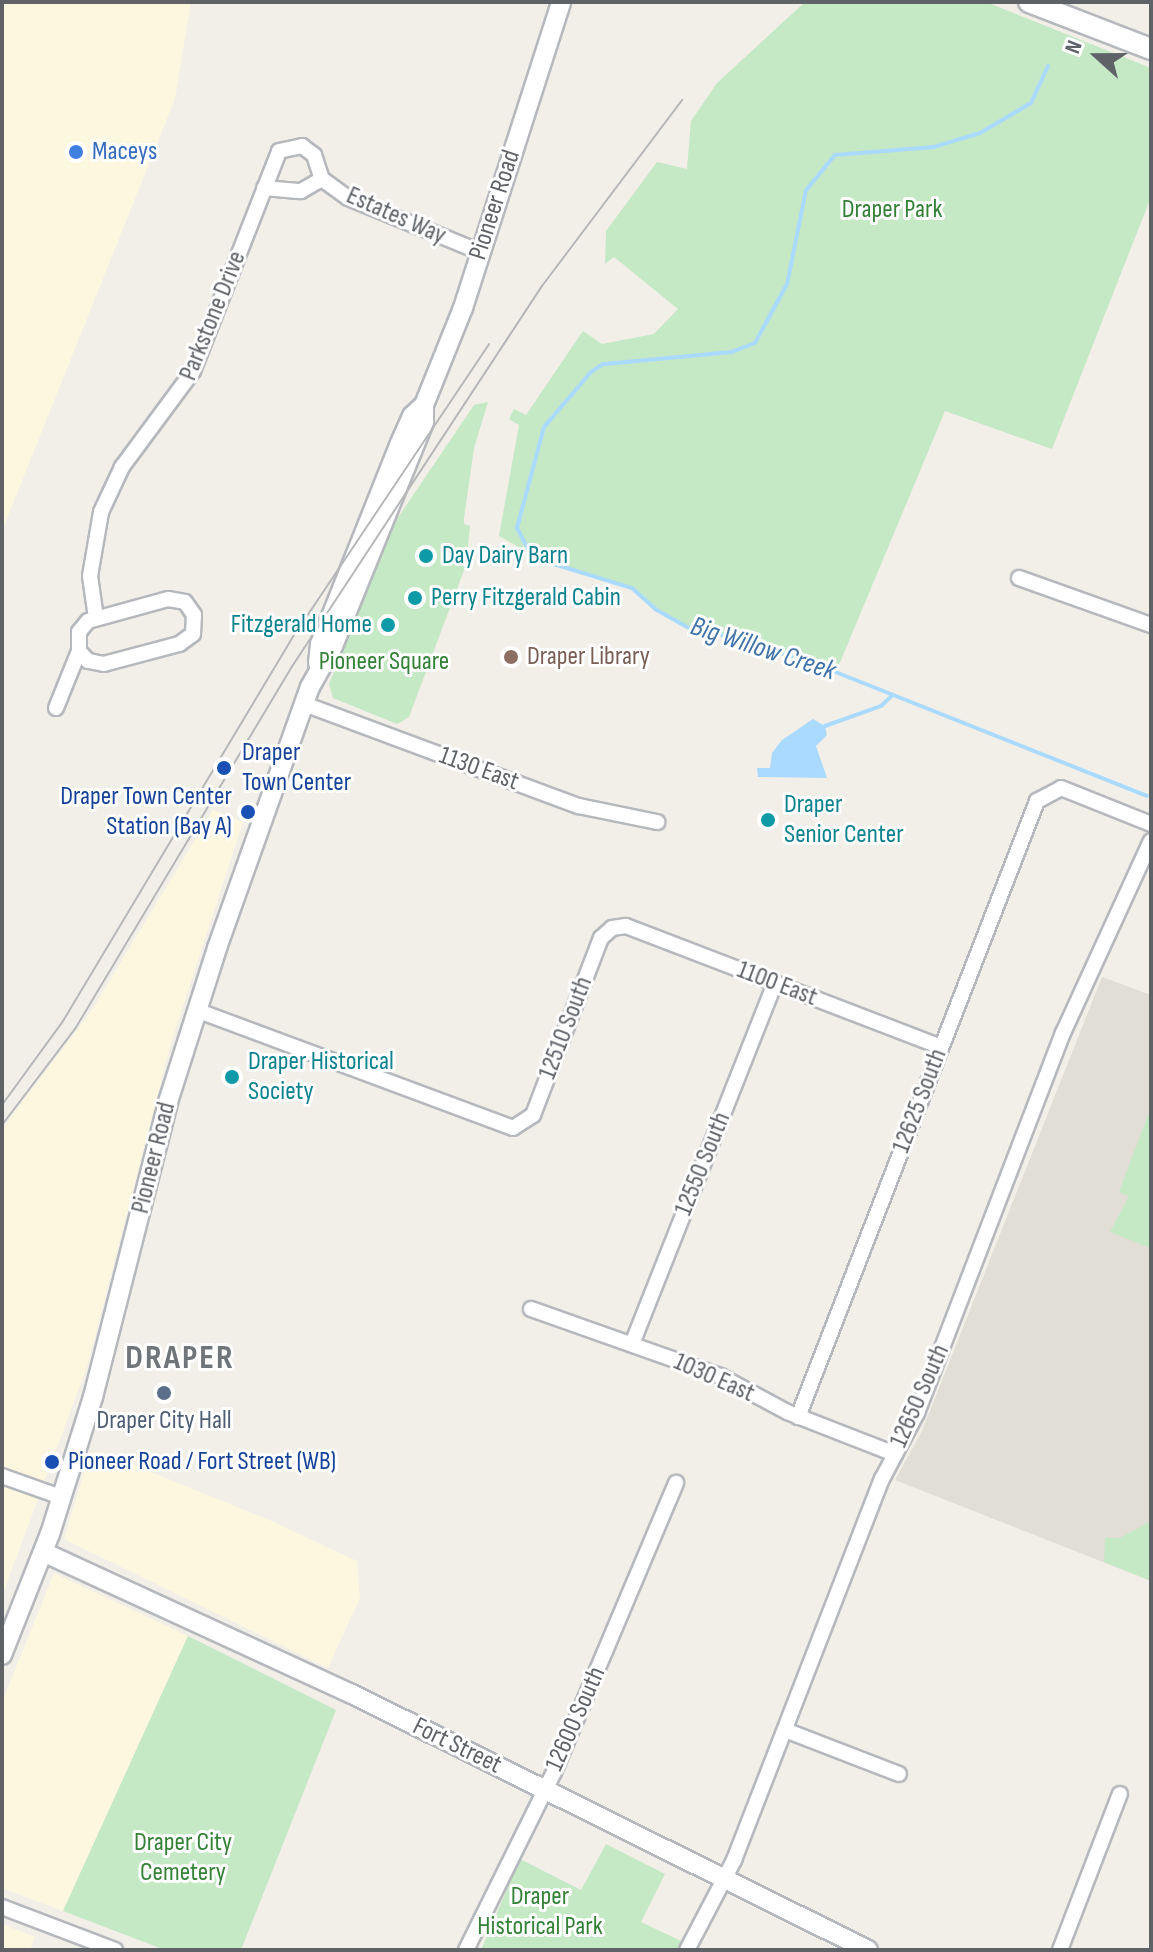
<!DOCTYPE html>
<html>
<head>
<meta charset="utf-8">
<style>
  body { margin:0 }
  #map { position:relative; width:1153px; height:1952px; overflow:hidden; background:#f1efe8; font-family:"Sofia Sans Condensed",sans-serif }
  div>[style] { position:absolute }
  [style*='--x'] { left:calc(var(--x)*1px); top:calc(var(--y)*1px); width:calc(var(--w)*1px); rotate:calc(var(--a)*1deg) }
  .commercial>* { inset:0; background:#fef7e0 }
  .education>* { inset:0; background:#e1ded6 }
  .green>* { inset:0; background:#c5e8c5 }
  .water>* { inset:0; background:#aadaff }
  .stream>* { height:4px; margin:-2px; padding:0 2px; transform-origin:2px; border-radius:2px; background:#aadaff }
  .roads { filter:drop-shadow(2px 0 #b5b8bc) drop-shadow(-2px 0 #b5b8bc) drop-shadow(0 2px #b5b8bc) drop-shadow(0 -2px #b5b8bc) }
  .minor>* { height:14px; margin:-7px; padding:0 7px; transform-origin:7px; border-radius:7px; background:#fff }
  .tertiary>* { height:18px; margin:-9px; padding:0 9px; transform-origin:9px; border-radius:9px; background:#fff }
  .secondary>* { height:20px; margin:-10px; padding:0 10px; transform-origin:10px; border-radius:10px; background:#fff }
  .tram>* { height:2px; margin:-1px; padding:0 1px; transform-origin:1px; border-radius:1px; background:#b6b7b8 }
  .dots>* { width:22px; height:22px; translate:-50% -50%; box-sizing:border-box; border:4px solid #fff; border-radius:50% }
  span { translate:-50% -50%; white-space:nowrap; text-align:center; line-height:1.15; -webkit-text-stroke:6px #fff; paint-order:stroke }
  .shop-label { font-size:26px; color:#366cbe }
  .left { translate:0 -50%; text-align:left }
  .street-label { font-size:26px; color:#5f6368 }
  .park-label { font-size:26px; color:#348238 }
  .culture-label { font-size:26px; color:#0d838f }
  .right { translate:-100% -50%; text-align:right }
  .education-label { font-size:26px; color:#785e54 }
  .transit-label { font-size:26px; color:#164399 }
  .service-label { font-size:26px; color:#4e5e75 }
  .water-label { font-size:28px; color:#4174aa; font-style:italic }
  .district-label { font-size:34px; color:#70757a; font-weight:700; letter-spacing:2px }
  .frame { position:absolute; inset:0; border:4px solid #5f6368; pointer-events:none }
  .north { position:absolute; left:1057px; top:16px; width:80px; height:80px; -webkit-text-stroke:6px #fff; paint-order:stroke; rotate:291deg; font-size:22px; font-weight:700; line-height:32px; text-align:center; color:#5f6368 }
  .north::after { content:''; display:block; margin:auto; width:28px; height:36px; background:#5f6368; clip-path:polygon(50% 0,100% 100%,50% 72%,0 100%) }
</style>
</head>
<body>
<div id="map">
  <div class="commercial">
    <div style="clip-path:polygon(2px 2px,191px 2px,175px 99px,2px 531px)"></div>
    <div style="clip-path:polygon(213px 810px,243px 822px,171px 1043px,87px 1367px,2px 1596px,2px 1129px,90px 1013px)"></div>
    <div style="clip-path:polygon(90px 1452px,102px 1452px,269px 1520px,357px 1561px,360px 1598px,328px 1668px,64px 1539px)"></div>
    <div style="clip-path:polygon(54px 1573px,188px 1636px,63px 1911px,2px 1888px,2px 1702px)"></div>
    <div style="clip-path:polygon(2px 1924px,35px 1937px,30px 1950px,2px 1950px)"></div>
  </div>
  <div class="education">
    <div style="clip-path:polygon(1102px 977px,1151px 995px,1151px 1581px,895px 1480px,922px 1431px)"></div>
  </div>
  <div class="green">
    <div style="clip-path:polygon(805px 2px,986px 2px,1151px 68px,1151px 197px,1052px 449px,945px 411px,836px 672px,728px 636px,694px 631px,655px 609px,632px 588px,544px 561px,499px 536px,519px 425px,509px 419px,514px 409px,526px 415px,583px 331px,602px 344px,654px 334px,678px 309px,614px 257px,605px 264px,606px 231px,657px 162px,687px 169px,691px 121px,717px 83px)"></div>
    <div style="clip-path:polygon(488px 402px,474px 448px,464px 518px,464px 524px,470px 526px,466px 565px,409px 717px,397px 724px,333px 698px,329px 684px,395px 522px,474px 405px)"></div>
    <div style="clip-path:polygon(1151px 1107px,1151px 1248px,1110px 1232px,1129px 1196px,1119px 1192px)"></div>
    <div style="clip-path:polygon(1151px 1521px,1151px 1581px,1104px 1562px,1105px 1538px,1120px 1538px)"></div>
    <div style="clip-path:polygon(188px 1636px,336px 1710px,241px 1950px,165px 1950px,63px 1911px)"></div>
    <div style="clip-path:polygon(606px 1844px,665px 1874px,641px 1922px,681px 1941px,677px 1950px,481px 1950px,520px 1859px,581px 1890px)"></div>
  </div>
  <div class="water">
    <div style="clip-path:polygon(813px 719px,825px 726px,827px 735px,816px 746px,827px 778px,758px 777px,757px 768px,770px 768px,772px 753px,782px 740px)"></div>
  </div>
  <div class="stream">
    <div style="--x:1048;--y:66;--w:41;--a:114.7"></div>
    <div style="--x:1031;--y:103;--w:59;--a:149.5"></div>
    <div style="--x:980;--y:133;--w:48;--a:163.1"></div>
    <div style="--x:934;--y:147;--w:99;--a:175.4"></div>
    <div style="--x:835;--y:155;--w:45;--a:129.6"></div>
    <div style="--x:806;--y:190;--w:96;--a:101.4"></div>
    <div style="--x:787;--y:284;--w:67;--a:118.5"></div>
    <div style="--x:755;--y:343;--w:26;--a:159"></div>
    <div style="--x:731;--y:352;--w:129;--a:174.6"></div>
    <div style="--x:603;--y:364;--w:14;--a:146"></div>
    <div style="--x:591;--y:372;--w:72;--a:130.5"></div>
    <div style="--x:544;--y:427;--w:105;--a:105"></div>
    <div style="--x:517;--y:528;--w:27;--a:62"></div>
    <div style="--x:530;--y:552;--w:17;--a:33"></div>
    <div style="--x:544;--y:561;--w:92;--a:17.1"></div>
    <div style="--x:632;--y:588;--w:31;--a:42"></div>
    <div style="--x:655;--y:609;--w:45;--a:29.4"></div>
    <div style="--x:694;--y:631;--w:34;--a:8"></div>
    <div style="--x:728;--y:636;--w:105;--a:18.3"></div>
    <div style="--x:828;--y:669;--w:343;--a:21.7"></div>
    <div style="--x:825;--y:726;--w:59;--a:-19.7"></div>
    <div style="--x:881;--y:706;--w:16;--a:-43"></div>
  </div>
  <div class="roads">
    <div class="minor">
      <div style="--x:264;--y:188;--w:37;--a:5"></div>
      <div style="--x:301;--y:191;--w:24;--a:-30"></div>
      <div style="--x:1019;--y:578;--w:140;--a:19.6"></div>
      <div style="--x:96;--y:618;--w:42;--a:-98.1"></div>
      <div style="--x:90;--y:576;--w:65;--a:-80.2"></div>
      <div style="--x:101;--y:512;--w:50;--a:-65"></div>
      <div style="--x:122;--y:467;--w:119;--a:-53.5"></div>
      <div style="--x:193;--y:371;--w:236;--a:-68.6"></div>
      <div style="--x:279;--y:151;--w:24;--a:-12"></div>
      <div style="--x:302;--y:146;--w:15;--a:37"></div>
      <div style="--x:314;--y:155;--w:25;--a:72"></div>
      <div style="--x:322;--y:179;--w:32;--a:36"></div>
      <div style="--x:348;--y:198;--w:143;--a:22.2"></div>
      <div style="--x:304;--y:704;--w:293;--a:20.4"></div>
      <div style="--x:579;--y:806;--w:80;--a:11.6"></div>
      <div style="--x:56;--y:708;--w:61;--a:-68"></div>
      <div style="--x:79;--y:651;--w:19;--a:-90"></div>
      <div style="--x:79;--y:632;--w:14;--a:-51"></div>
      <div style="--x:88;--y:621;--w:83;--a:-15.4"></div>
      <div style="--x:168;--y:599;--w:17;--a:10"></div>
      <div style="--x:185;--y:602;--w:16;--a:55"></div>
      <div style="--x:194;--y:615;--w:19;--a:93"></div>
      <div style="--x:193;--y:634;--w:17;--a:144"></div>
      <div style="--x:179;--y:644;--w:78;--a:165.1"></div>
      <div style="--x:104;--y:664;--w:16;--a:-169"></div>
      <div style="--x:88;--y:661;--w:13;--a:-132"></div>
      <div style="--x:196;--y:1010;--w:338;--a:20.4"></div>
      <div style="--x:513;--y:1128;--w:24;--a:-33"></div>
      <div style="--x:533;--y:1115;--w:190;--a:-69"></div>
      <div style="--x:601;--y:938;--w:15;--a:-42"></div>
      <div style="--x:612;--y:928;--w:14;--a:-8"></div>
      <div style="--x:626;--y:926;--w:337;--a:21"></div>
      <div style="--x:531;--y:1309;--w:201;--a:19.5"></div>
      <div style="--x:720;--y:1376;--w:76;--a:28.2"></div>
      <div style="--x:787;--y:1412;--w:116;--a:21.3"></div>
      <div style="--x:632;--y:1344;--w:388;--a:-68.4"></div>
      <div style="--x:798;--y:1417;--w:661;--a:-68.79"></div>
      <div style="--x:1037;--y:801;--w:27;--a:-28"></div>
      <div style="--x:1061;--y:788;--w:97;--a:21.8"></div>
      <div style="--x:2;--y:1476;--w:63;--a:19.6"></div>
      <div style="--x:785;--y:1730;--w:122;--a:21.1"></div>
      <div style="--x:2;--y:1907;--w:121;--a:20.8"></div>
      <div style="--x:466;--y:1950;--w:199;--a:-63.7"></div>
      <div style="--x:554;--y:1772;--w:314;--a:-67.1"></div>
      <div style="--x:687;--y:1950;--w:102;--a:-62.4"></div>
      <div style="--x:734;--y:1860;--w:409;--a:-68.8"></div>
      <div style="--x:882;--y:1479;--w:75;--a:-62.1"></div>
      <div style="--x:917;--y:1413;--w:407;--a:-69"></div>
      <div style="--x:1063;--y:1033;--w:211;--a:-65.4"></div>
      <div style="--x:1060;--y:1950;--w:167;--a:-69"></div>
    </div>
    <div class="tertiary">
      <div style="--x:318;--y:663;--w:19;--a:-84"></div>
      <div style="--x:320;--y:644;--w:216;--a:-68.3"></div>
      <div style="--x:400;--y:443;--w:30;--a:-66"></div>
      <div style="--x:412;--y:416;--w:16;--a:-43"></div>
      <div style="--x:424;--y:405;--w:105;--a:-68.1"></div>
      <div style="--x:463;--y:308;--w:321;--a:-72.2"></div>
      <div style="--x:43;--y:1552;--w:340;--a:24.7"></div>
      <div style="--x:352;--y:1694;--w:576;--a:26.39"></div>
      <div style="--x:2;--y:1655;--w:130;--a:-68.4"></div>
      <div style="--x:50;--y:1534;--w:144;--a:-72.6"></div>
      <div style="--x:93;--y:1397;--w:304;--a:-75.7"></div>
      <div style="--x:168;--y:1102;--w:162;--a:-72.3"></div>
      <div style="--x:217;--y:948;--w:277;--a:-70.4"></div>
      <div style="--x:310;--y:687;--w:47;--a:-60.7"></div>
      <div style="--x:333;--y:646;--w:242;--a:-67.9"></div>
      <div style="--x:424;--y:422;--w:17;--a:-90"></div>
    </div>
    <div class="secondary">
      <div style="--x:1029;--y:2;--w:131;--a:21.1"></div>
    </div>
  </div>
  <div class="tram">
    <div style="--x:2;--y:1105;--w:104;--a:-54"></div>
    <div style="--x:63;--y:1021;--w:451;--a:-59.1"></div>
    <div style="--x:295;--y:634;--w:349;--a:-56.2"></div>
    <div style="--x:2;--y:1125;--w:121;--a:-52.8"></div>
    <div style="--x:75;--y:1029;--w:424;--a:-59.1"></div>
    <div style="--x:293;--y:665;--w:453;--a:-56.7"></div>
    <div style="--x:542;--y:286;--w:233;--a:-53"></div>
  </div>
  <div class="dots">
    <div style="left:76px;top:152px;background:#3f7fe0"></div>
    <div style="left:426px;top:556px;background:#0f9aa8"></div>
    <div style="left:415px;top:598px;background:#0f9aa8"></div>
    <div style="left:388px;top:625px;background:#0f9aa8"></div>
    <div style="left:511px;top:657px;background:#8d6e63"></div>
    <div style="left:224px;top:768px;background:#1a4fb4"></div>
    <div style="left:248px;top:812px;background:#1a4fb4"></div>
    <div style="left:768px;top:820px;background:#0f9aa8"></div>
    <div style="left:232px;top:1077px;background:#0f9aa8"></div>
    <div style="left:164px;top:1393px;background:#5c6f8a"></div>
    <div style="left:52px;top:1462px;background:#1a4fb4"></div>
  </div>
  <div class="shop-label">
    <span class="left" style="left:92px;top:152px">Maceys</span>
  </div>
  <div class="street-label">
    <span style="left:495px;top:205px;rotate:-72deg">Pioneer Road</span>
    <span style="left:396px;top:216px;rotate:24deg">Estates Way</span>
    <span style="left:213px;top:316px;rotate:-68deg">Parkstone Drive</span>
    <span style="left:479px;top:769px;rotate:20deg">1130 East</span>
    <span style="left:777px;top:984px;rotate:21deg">1100 East</span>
    <span style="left:566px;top:1028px;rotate:-69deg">12510 South</span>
    <span style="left:920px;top:1101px;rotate:-69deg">12625 South</span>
    <span style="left:154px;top:1158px;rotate:-76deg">Pioneer Road</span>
    <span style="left:703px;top:1164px;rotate:-68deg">12550 South</span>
    <span style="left:714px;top:1378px;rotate:24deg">1030 East</span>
    <span style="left:920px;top:1396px;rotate:-66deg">12650 South</span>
    <span style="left:576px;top:1719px;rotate:-66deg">12600 South</span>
    <span style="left:457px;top:1746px;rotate:26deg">Fort Street</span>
  </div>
  <div class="park-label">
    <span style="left:892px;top:210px">Draper Park</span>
    <span style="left:384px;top:662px">Pioneer Square</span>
    <span style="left:183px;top:1858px">Draper City<br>Cemetery</span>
    <span style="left:540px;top:1912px">Draper<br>Historical Park</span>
  </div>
  <div class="culture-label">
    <span class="left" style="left:442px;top:556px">Day Dairy Barn</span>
    <span class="left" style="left:431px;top:598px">Perry Fitzgerald Cabin</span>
    <span class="right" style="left:372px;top:625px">Fitzgerald Home</span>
    <span class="left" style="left:784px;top:820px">Draper<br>Senior Center</span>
    <span class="left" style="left:248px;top:1077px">Draper Historical<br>Society</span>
  </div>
  <div class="education-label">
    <span class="left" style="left:527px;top:657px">Draper Library</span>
  </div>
  <div class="transit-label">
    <span class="left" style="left:242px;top:768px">Draper<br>Town Center</span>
    <span class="right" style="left:232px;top:812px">Draper Town Center<br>Station (Bay A)</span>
    <span class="left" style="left:68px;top:1462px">Pioneer Road / Fort Street (WB)</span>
  </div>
  <div class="service-label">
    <span style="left:164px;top:1421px">Draper City Hall</span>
  </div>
  <div class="water-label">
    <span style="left:763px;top:649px;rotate:18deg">Big Willow Creek</span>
  </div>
  <div class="district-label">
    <span style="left:180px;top:1358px">DRAPER</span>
  </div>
  <div class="frame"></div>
  <div class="north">N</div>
</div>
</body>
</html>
